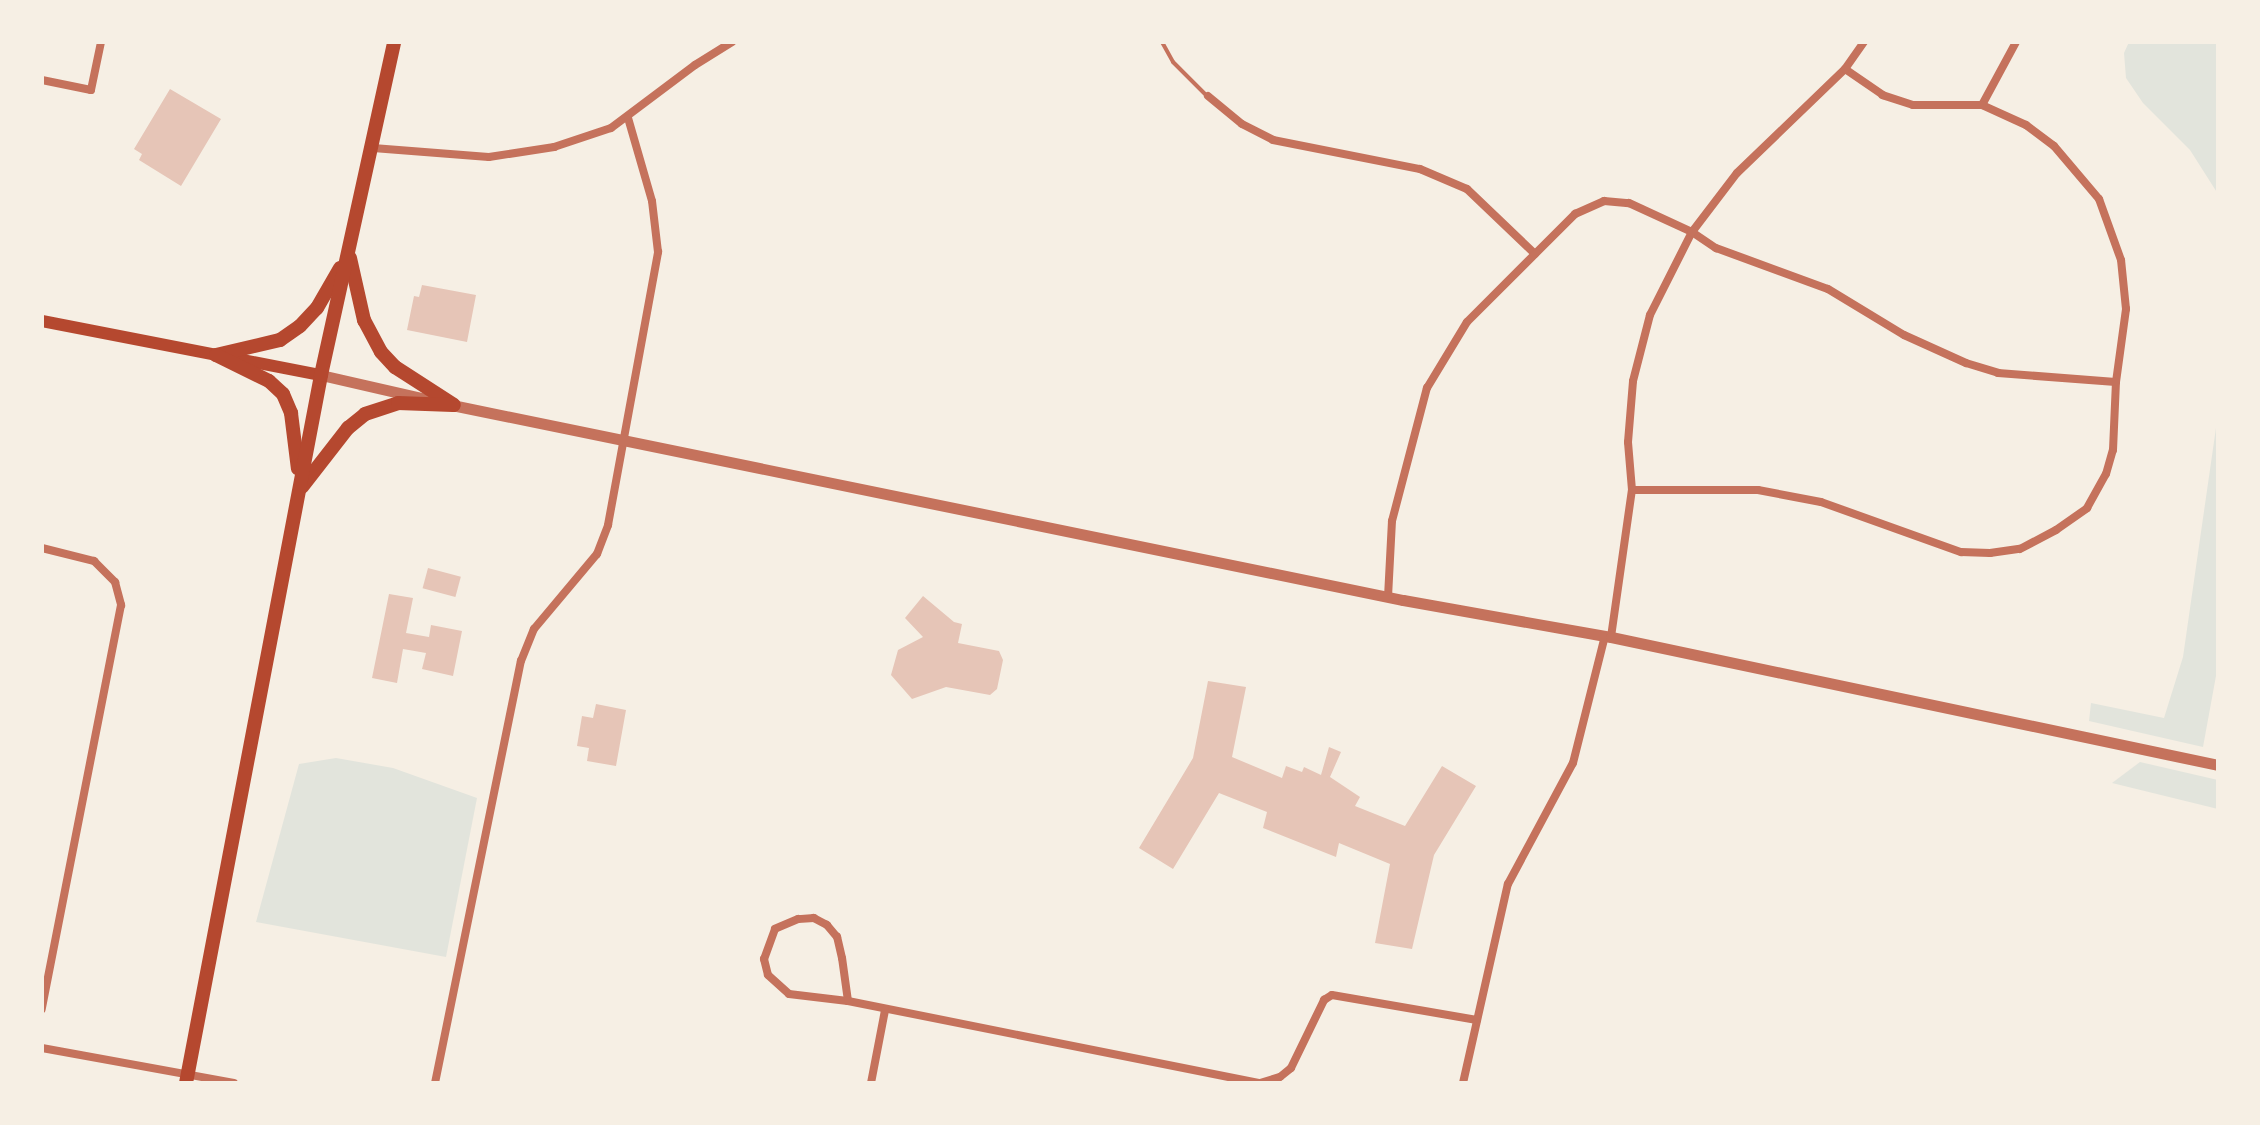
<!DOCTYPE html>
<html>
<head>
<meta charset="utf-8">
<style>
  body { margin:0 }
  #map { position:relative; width:2260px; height:1125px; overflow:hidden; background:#f6efe4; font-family:"Archivo Narrow",sans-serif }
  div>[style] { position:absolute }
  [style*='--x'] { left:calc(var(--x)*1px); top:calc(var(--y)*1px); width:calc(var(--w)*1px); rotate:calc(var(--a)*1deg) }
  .green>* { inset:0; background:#e2e4dc }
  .building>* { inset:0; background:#e6c5b7; transform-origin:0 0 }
  .service>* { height:4px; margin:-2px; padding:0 2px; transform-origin:2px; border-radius:2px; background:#c5725c }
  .minor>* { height:8px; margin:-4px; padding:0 4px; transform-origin:4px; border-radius:4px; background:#c5725c }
  .tertiary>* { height:11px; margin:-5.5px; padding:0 5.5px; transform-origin:5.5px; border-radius:5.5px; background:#c5725c }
  .secondary>* { height:12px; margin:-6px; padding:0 6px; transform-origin:6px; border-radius:6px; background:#b5482f }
  .primary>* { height:14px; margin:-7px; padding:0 7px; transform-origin:7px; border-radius:7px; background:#b5482f }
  span { translate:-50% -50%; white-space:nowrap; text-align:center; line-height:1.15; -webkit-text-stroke:8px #f6efe4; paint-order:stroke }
  .frame { position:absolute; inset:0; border:44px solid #f6efe4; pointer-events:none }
</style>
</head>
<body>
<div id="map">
  <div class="green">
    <div style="clip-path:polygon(2129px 42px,2218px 42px,2218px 194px,2190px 150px,2143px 103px,2126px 78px,2124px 53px)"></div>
    <div style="clip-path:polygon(2218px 414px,2218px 665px,2203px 747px,2089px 721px,2091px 703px,2164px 718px,2183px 657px)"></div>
    <div style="clip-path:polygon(336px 758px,393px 768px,477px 798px,446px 957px,256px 922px,299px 764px)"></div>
    <div style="clip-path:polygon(2140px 762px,2218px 780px,2218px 809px,2112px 783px)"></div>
  </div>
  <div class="building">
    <div style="clip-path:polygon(170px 89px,221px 119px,181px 186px,139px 160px,142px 154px,134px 149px)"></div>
    <div style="clip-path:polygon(422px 285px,476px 295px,467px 342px,407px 330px,414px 296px,419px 297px)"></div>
    <div style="left:428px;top:568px;width:34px;height:21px;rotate:15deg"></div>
    <div style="clip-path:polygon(389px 594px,413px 598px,406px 633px,429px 637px,431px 625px,462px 631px,453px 676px,422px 669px,426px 653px,403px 649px,397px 683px,372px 678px)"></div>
    <div style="clip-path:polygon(923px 596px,954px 622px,962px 624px,958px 643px,999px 651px,1003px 660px,997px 689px,990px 695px,946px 687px,912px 699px,891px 675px,898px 650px,923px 637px,905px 618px)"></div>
    <div style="clip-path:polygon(1208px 681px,1246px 687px,1232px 757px,1282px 778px,1286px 766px,1302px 772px,1304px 767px,1321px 775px,1329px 747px,1341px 752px,1330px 777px,1360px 797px,1355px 806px,1405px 826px,1442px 766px,1476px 786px,1434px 855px,1412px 949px,1375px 943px,1390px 864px,1339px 843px,1336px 857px,1263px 828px,1267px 812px,1219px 793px,1173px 869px,1139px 848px,1193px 758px)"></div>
    <div style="clip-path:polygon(596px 704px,626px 710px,616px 766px,587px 761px,589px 748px,577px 746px,582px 716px,593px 718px)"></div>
  </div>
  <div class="service">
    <div style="--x:1162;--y:42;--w:23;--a:61"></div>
    <div style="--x:1173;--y:62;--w:47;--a:45"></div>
  </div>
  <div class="minor">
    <div style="--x:42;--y:80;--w:50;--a:11.5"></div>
    <div style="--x:91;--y:90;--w:49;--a:-78.2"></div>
    <div style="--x:1208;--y:96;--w:44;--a:39.5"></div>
    <div style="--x:1242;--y:124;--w:35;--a:27"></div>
    <div style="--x:1273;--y:140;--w:150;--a:11.2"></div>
    <div style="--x:1420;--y:169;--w:51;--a:23.1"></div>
    <div style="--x:1467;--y:189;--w:94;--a:43.7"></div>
    <div style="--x:1982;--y:105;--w:72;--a:-61.6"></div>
    <div style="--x:373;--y:148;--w:116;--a:4.4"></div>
    <div style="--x:489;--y:157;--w:66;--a:-8.7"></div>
    <div style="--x:554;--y:147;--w:60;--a:-18.4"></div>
    <div style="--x:611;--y:128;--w:105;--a:-36.9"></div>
    <div style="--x:695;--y:65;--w:44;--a:-31.9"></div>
    <div style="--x:1632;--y:490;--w:126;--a:0"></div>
    <div style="--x:1758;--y:490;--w:64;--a:10.8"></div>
    <div style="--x:1821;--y:502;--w:149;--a:19.7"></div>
    <div style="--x:1961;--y:552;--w:29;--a:2"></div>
    <div style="--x:1990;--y:553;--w:30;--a:-8"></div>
    <div style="--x:2020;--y:549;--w:41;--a:-27.8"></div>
    <div style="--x:2056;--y:530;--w:38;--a:-35"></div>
    <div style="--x:2087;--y:508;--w:39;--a:-61"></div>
    <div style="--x:2106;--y:474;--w:25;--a:-74"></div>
    <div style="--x:2113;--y:450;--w:68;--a:-87.5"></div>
    <div style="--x:2116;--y:382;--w:74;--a:-82.2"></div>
    <div style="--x:2126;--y:309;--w:49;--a:-95.8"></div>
    <div style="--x:2121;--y:260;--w:65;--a:-109.8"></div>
    <div style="--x:2099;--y:199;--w:70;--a:-130.3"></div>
    <div style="--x:2054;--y:146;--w:35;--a:-143"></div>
    <div style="--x:2026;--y:125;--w:48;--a:-155.6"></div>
    <div style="--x:1982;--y:105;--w:69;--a:180"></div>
    <div style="--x:1913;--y:105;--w:32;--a:-162"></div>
    <div style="--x:1883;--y:95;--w:46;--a:-145.6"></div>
    <div style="--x:42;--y:548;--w:54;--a:14"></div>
    <div style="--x:94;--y:561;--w:30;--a:45"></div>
    <div style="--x:115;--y:582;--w:24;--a:75"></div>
    <div style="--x:121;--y:605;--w:412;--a:101.1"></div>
    <div style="--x:1388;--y:597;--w:76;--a:-87"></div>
    <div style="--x:1392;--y:521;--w:138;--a:-75.3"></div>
    <div style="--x:1427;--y:388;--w:77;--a:-58.8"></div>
    <div style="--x:1467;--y:322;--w:153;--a:-45"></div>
    <div style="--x:1575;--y:214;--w:32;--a:-24"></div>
    <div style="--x:1604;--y:201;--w:25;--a:5"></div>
    <div style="--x:1629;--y:203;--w:69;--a:24.7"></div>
    <div style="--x:1692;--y:232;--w:29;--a:34"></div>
    <div style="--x:1716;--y:248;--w:119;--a:20.1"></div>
    <div style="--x:1828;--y:289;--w:89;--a:31.2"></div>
    <div style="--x:1904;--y:335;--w:68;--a:24.3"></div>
    <div style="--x:1966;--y:363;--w:34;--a:17"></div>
    <div style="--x:1998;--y:373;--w:118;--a:4.4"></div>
    <div style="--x:1611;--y:637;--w:148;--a:-81.9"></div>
    <div style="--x:1632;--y:490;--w:48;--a:-94.8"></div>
    <div style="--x:1628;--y:442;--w:61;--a:-85.3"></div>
    <div style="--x:1633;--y:381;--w:68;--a:-75.6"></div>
    <div style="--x:1650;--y:315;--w:93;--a:-63.2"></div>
    <div style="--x:1692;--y:232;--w:74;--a:-52.7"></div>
    <div style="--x:1737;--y:173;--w:150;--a:-43.9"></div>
    <div style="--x:1845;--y:69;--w:33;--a:-55"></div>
    <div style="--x:848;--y:1001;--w:43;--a:-97.9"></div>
    <div style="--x:842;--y:958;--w:22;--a:-103"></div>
    <div style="--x:837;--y:937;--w:16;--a:-130"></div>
    <div style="--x:827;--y:925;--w:15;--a:-152"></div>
    <div style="--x:814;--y:918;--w:16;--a:176"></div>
    <div style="--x:798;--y:919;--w:25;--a:157"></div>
    <div style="--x:775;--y:929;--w:32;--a:110"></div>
    <div style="--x:764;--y:959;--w:16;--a:76"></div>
    <div style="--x:768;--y:975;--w:28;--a:42"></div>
    <div style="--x:789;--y:994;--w:59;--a:6.8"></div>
    <div style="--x:848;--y:1001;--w:420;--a:11.3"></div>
    <div style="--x:1260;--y:1083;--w:21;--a:-17"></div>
    <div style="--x:1280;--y:1077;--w:14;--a:-39"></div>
    <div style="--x:1291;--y:1068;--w:76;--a:-64.1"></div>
    <div style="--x:1324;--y:1000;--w:9;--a:-32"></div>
    <div style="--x:1332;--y:995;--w:147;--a:9.8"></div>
    <div style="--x:42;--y:1048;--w:195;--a:10.3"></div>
    <div style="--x:435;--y:1083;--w:431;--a:-78.5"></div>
    <div style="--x:521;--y:661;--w:35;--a:-68"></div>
    <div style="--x:534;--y:629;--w:98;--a:-50"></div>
    <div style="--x:597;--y:554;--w:31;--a:-69"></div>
    <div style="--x:608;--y:525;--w:278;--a:-79.6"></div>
    <div style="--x:658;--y:252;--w:51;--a:-96.7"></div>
    <div style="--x:652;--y:201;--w:86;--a:-106.1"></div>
    <div style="--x:871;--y:1083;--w:74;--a:-79.1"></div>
    <div style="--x:1463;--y:1083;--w:204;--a:-77.3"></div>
    <div style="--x:1508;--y:884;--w:137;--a:-61.8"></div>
    <div style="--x:1573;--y:763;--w:131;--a:-75.9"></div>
  </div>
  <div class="tertiary">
    <div style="--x:321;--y:375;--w:108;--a:12.9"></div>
    <div style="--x:447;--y:404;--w:976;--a:11.59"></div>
    <div style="--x:1403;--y:600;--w:211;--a:10.1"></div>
    <div style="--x:1611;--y:637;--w:620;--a:11.91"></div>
  </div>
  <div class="secondary">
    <div style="--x:42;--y:321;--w:284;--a:11"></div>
  </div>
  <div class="primary">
    <div style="--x:350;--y:258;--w:64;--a:77.3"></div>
    <div style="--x:364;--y:320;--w:36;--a:62"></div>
    <div style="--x:381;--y:352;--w:21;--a:47"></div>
    <div style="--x:395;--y:367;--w:70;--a:32.8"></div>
    <div style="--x:216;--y:355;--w:66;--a:-13.2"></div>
    <div style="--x:280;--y:340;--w:24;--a:-35"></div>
    <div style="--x:300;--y:326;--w:25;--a:-47"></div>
    <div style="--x:317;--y:308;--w:46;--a:-60.1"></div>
    <div style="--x:216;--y:355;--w:59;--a:26.1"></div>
    <div style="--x:269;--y:381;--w:19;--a:43"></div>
    <div style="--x:283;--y:394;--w:21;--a:67"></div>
    <div style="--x:291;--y:413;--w:56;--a:82.9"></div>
    <div style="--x:302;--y:487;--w:75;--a:-52.1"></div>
    <div style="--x:348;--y:428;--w:22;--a:-39"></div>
    <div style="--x:365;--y:414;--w:35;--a:-18"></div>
    <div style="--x:398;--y:403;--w:55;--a:2.1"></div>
    <div style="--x:186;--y:1083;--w:721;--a:-79.2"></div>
    <div style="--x:321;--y:375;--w:341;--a:-77.6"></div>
  </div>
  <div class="frame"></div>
</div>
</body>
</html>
